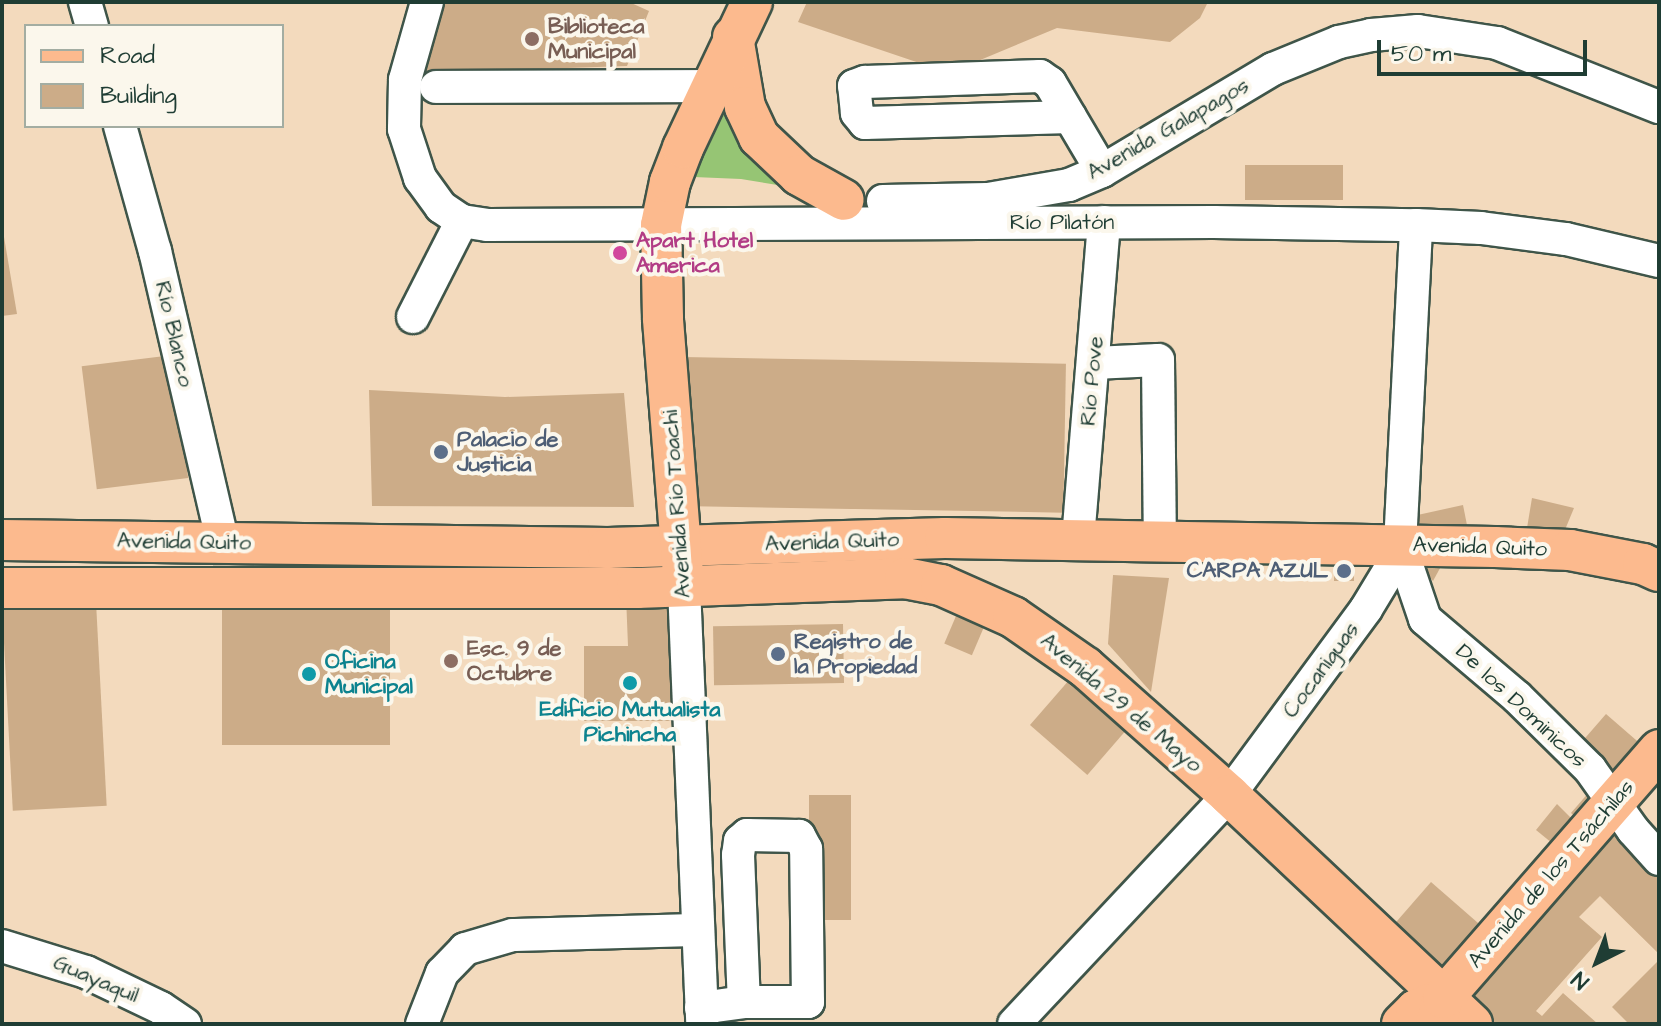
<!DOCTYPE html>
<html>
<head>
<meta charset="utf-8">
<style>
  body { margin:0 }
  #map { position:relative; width:1661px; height:1026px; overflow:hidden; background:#f3dabd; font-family:"Architects Daughter",sans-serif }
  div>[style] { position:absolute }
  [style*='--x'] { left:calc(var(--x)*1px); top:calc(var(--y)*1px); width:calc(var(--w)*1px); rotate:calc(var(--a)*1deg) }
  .green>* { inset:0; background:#96c574 }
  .building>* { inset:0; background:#ccac88; transform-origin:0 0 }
  .major-tunnel>* { height:40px; margin-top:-20px; transform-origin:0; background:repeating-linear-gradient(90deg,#c9bba2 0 40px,transparent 0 60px) }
  .roads { filter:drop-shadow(2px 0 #3f5549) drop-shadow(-2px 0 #3f5549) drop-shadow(0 2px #3f5549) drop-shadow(0 -2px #3f5549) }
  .minor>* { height:32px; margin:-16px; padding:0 16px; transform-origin:16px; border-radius:16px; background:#fff }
  .major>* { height:40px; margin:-20px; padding:0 20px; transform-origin:20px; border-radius:20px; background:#fcba8e }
  .dots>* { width:22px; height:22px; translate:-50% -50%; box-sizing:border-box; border:4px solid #fbf7ec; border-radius:50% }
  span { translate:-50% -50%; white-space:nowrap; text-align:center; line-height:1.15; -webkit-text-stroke:8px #fbf7ec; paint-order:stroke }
  .education-label { font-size:22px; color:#785e54; font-weight:700 }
  .left { translate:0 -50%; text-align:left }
  .street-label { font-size:22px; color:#1f3d34 }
  .hotel-label { font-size:22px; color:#b23c85; font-weight:700 }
  .service-label { font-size:22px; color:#4e5e75; font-weight:700 }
  .right { translate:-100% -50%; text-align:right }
  .culture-label { font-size:22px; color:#0d838f; font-weight:700 }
  .frame { position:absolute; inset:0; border:4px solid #1f3d34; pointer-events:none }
  .legend { position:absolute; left:24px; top:24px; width:260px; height:104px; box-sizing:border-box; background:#fbf7ec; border:2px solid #a3ada2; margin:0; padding:10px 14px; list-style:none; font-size:24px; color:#1f3d34 }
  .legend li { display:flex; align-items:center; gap:16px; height:40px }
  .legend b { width:40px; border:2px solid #a3ada2 }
  .north { position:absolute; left:1557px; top:922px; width:80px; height:80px; -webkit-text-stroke:6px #fbf7ec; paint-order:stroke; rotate:222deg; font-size:22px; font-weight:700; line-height:32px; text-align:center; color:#1f3d34 }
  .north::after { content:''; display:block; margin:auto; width:28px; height:36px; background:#1f3d34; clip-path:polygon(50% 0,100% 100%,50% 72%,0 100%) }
  .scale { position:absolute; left:1377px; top:40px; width:210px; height:36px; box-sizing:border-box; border:4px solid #1f3d34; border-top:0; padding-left:10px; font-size:24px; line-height:28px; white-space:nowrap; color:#1f3d34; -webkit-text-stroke:6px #fbf7ec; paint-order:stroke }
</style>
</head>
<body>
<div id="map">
  <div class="green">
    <div style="clip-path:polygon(723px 112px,734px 134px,758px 161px,802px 189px,741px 179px,694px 177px)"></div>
  </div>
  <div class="building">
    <div style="clip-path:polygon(438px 2px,629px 2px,649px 11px,627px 66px,414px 73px)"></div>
    <div style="clip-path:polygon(807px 2px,1208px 2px,1200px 18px,1170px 42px,1057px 28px,949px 73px,798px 22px)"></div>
    <div style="left:1245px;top:165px;width:98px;height:35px"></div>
    <div style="clip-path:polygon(2px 225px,17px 314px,2px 316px)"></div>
    <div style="left:173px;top:355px;width:124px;height:92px;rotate:83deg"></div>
    <div style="left:683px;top:357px;width:383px;height:149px;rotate:1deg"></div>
    <div style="clip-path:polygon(369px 390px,505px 397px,624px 393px,634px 507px,372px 506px)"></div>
    <div style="clip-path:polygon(1532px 498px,1574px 508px,1562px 537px,1527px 528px)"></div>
    <div style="clip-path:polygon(1463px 505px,1468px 530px,1416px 536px,1413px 516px)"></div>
    <div style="clip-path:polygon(1445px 559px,1433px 581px,1416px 560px)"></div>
    <div style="left:1334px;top:561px;width:20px;height:20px"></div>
    <div style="clip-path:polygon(1113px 575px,1169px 578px,1151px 692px,1108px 644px)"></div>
    <div style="clip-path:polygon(667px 595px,669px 646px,675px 645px,676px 721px,584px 721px,584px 646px,628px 646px,626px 596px)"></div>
    <div style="left:390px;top:601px;width:144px;height:168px;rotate:90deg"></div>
    <div style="left:96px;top:602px;width:204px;height:94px;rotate:87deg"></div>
    <div style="left:956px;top:616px;width:30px;height:30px;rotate:23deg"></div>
    <div style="left:843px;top:624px;width:59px;height:130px;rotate:89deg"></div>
    <div style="left:1070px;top:679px;width:76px;height:61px;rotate:41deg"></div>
    <div style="left:1606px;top:714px;width:55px;height:48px;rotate:41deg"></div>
    <div style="left:1590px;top:791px;width:21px;height:29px;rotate:41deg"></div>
    <div style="left:809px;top:795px;width:42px;height:125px"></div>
    <div style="clip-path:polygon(1557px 804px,1583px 830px,1563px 852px,1536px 830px)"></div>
    <div style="clip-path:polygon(1611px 829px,1659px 877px,1659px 954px,1600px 896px,1579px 917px,1602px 937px,1536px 1011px,1542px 1016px,1563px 993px,1598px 1024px,1493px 1024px,1460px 995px)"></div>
    <div style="left:1431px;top:882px;width:65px;height:67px;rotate:41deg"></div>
    <div style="clip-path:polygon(1659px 960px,1659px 1024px,1629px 1024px,1612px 1007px)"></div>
  </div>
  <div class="major-tunnel">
    <div style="--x:214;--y:572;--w:42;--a:-12.4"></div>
  </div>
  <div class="roads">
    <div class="minor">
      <div style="--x:85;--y:2;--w:25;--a:74"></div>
      <div style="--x:427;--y:2;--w:81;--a:105.8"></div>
      <div style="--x:405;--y:80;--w:49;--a:91.2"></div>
      <div style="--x:404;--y:129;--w:52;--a:71.9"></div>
      <div style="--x:420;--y:178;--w:36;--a:54"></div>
      <div style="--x:441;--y:207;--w:25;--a:34"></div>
      <div style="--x:462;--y:221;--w:25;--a:9"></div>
      <div style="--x:487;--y:225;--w:727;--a:-0.24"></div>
      <div style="--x:1214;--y:222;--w:202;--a:0.9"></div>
      <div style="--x:1416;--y:225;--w:65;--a:2.6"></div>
      <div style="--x:1481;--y:228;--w:86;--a:7.4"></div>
      <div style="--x:1566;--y:239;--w:96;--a:13.3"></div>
      <div style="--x:436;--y:87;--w:273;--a:-0.2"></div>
      <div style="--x:1070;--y:117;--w:205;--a:178.3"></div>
      <div style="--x:865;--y:123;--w:13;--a:-129"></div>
      <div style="--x:857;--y:113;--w:27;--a:-96"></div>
      <div style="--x:854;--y:86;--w:12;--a:-20"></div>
      <div style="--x:865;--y:82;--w:175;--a:-2"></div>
      <div style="--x:1040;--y:76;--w:12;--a:35"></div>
      <div style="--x:1050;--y:83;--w:102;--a:59.4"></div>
      <div style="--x:120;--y:126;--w:130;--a:74.4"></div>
      <div style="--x:155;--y:251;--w:300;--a:76.9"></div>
      <div style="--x:883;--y:201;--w:105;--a:-1.1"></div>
      <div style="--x:988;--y:199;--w:82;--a:-9.8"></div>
      <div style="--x:1069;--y:185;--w:36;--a:-23"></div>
      <div style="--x:1102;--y:171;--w:199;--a:-30.8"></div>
      <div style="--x:1273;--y:69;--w:71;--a:-22.2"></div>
      <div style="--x:1339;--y:42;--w:33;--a:-12"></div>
      <div style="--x:1371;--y:35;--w:47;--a:-4.9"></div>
      <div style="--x:1418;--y:31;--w:80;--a:8.6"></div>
      <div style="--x:1497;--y:43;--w:174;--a:21.6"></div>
      <div style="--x:413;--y:317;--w:108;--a:-63"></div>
      <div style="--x:1094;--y:363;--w:64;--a:-2.7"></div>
      <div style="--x:1158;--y:360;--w:181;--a:89.4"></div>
      <div style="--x:1078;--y:539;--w:318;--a:-85.3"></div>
      <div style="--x:1400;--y:545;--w:78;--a:71.3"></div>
      <div style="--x:1425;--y:619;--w:121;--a:40.3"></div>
      <div style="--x:1517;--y:697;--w:103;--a:44.6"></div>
      <div style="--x:1590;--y:769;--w:75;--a:54.8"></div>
      <div style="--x:1633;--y:830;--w:39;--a:48"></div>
      <div style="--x:684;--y:587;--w:437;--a:87.6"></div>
      <div style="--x:2;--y:946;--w:88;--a:17.2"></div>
      <div style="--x:86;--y:972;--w:83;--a:25.6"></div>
      <div style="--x:161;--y:1008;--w:29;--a:34"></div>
      <div style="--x:701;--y:1008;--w:43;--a:-7.9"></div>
      <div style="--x:744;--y:1002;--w:64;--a:0"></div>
      <div style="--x:808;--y:1002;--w:153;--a:-90.7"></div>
      <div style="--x:806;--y:849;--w:15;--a:-118"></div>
      <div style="--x:799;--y:836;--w:52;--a:-178.9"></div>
      <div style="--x:747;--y:835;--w:9;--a:139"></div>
      <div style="--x:740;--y:841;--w:14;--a:98"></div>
      <div style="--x:738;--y:855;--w:147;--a:87.7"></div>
      <div style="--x:422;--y:1024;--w:55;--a:-68.6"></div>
      <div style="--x:442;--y:973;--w:33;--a:-46"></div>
      <div style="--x:465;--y:949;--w:50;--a:-16.3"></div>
      <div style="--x:513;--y:935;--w:183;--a:-1.6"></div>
      <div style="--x:1014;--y:1024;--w:314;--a:-46.8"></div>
      <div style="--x:1229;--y:795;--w:231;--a:-53.6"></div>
      <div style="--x:1366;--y:609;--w:50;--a:-58.8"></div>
      <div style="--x:1392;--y:566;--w:22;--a:-69"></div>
      <div style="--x:1400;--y:545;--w:320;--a:-87.1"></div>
    </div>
    <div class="major">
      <div style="--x:733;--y:37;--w:71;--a:80.3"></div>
      <div style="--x:745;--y:107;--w:33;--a:65"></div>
      <div style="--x:759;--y:137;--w:55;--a:43.5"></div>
      <div style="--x:799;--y:175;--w:51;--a:29.1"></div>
      <div style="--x:2;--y:540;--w:606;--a:0.76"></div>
      <div style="--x:608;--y:548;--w:337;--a:-1.7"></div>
      <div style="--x:945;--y:538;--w:550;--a:0.94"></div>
      <div style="--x:1495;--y:547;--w:75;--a:2.3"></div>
      <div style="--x:1570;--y:550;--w:74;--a:10.9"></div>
      <div style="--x:1643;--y:564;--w:17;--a:24"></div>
      <div style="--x:683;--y:574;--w:257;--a:-94.5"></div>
      <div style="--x:663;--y:318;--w:93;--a:-91.2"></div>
      <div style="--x:661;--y:225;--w:44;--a:-78.2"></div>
      <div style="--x:670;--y:182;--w:36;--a:-69"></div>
      <div style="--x:683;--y:148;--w:161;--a:-64.7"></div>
      <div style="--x:2;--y:588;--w:635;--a:0"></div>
      <div style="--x:637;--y:588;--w:268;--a:-2.1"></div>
      <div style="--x:905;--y:578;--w:37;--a:11"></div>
      <div style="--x:941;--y:585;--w:79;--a:24"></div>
      <div style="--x:1013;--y:617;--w:88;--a:34.8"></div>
      <div style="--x:1085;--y:667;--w:193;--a:41.6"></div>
      <div style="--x:1229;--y:795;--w:334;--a:43.3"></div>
      <div style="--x:1402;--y:1024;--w:20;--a:-45"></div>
      <div style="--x:1416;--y:1010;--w:30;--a:-24"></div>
      <div style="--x:1436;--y:1024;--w:27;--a:-75"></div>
      <div style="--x:1443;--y:998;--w:329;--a:-48.9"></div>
    </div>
  </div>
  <div class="dots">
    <div style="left:532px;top:39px;background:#8d6e63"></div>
    <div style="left:620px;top:253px;background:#d1479c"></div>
    <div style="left:441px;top:452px;background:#5c6f8a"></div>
    <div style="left:1344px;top:571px;background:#5c6f8a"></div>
    <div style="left:778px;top:654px;background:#5c6f8a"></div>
    <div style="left:451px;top:661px;background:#8d6e63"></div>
    <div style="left:309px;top:674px;background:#0f9aa8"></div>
    <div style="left:630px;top:683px;background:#0f9aa8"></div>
  </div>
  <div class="education-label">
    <span class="left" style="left:548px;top:39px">Biblioteca<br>Municipal</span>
    <span class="left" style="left:467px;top:661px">Esc. 9 de<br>Octubre</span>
  </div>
  <div class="street-label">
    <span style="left:1168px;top:129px;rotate:-30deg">Avenida Galapagos</span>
    <span style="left:1062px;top:223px">Río Pilatón</span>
    <span style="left:174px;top:334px;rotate:77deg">Río Blanco</span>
    <span style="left:1092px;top:381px;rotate:-85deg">Río Pove</span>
    <span style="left:677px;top:504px;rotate:-94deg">Avenida Río Toachi</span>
    <span style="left:184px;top:542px;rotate:1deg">Avenida Quito</span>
    <span style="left:832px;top:542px;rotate:-2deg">Avenida Quito</span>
    <span style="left:1480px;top:547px;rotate:2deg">Avenida Quito</span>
    <span style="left:1321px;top:670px;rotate:-54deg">Cocaniguas</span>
    <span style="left:1121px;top:703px;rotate:40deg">Avenida 29 de Mayo</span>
    <span style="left:1521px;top:706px;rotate:43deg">De los Dominicos</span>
    <span style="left:1551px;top:874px;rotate:-49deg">Avenida de los Tsáchilas</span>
    <span style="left:96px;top:979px;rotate:23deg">Guayaquil</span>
  </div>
  <div class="hotel-label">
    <span class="left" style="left:636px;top:253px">Apart Hotel<br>America</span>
  </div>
  <div class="service-label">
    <span class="left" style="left:457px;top:452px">Palacio de<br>Justicia</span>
    <span class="right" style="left:1328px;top:571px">CARPA AZUL</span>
    <span class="left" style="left:794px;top:654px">Registro de<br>la Propiedad</span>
  </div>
  <div class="culture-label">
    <span class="left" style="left:325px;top:674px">Oficina<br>Municipal</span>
    <span style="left:630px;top:722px">Edificio Mutualista<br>Pichincha</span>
  </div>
  <div class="frame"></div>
  <ul class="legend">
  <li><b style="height:10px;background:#fcba8e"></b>Road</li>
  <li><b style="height:22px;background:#ccac88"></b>Building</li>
  </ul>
  <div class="north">N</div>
  <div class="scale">50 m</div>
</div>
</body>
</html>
